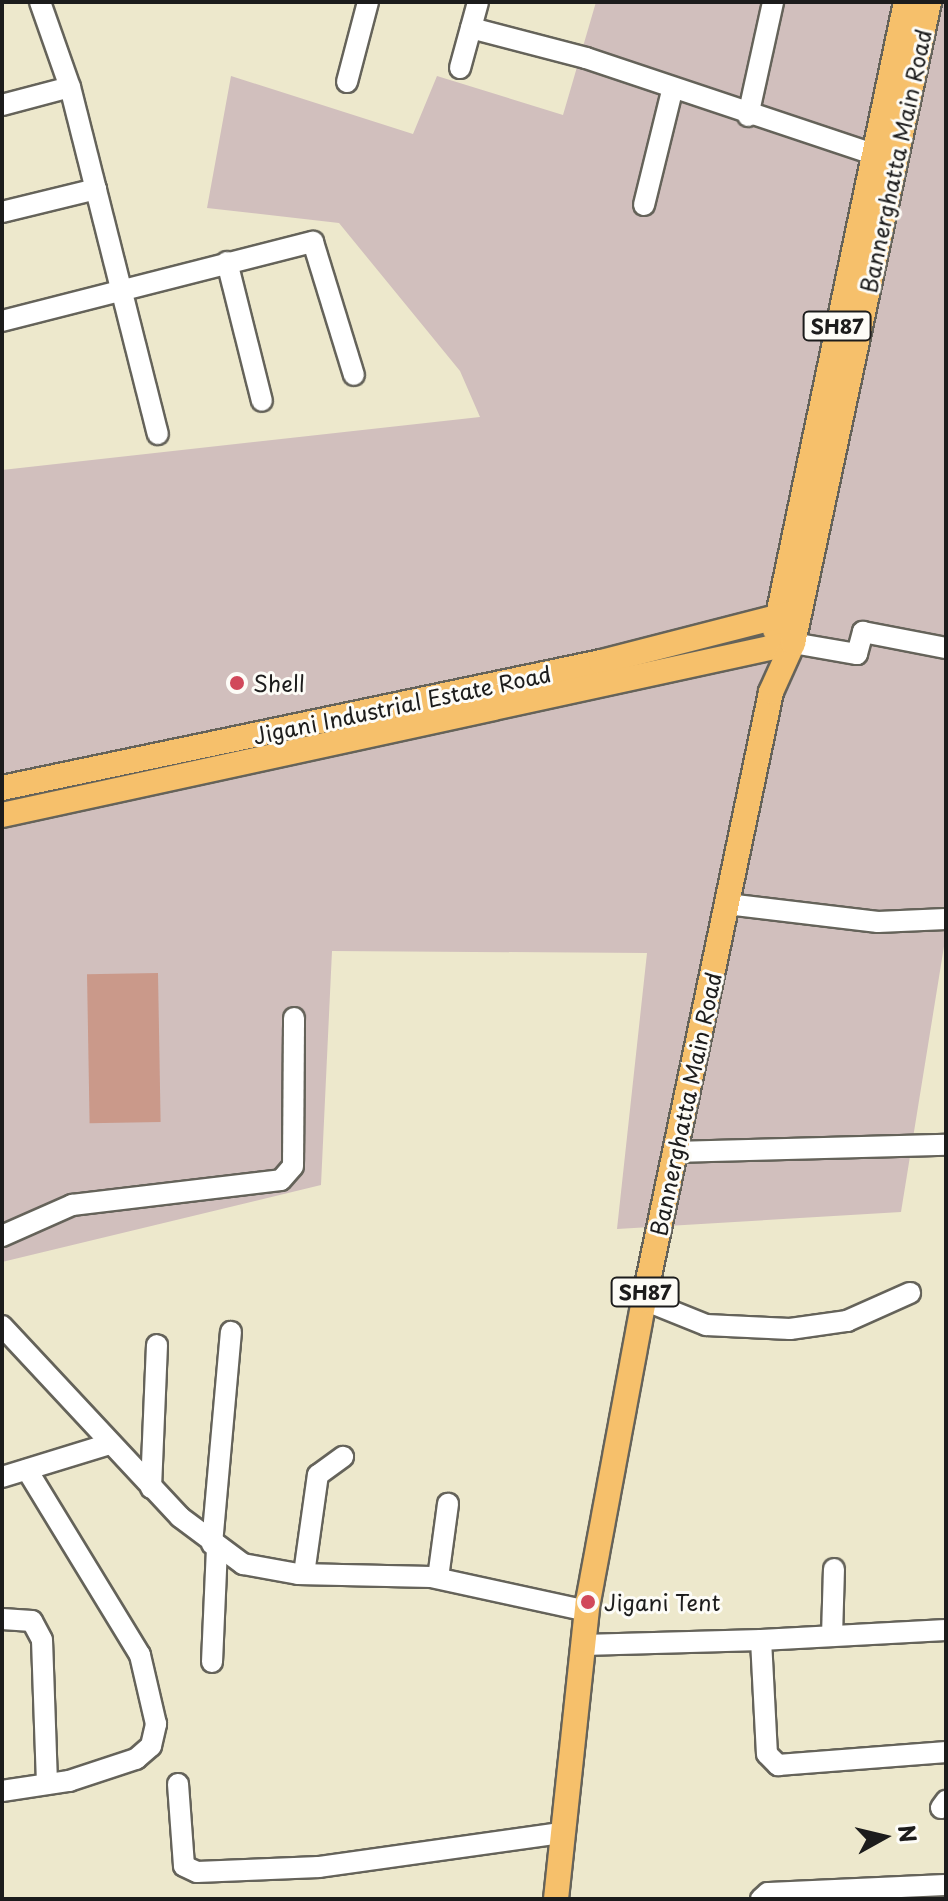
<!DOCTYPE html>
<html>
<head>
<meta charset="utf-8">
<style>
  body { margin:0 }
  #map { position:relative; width:948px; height:1901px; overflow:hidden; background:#ede8cc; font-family:"Playpen Sans",sans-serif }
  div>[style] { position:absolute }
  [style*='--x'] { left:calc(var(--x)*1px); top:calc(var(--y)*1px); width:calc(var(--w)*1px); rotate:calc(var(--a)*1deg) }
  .industrial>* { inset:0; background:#d1bfbd }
  .building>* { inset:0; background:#ca998a; transform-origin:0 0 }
  .roads { filter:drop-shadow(2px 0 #65635a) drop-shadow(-2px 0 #65635a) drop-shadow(0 2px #65635a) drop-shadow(0 -2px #65635a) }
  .minor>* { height:20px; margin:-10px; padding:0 10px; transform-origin:10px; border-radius:10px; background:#fff }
  .major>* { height:24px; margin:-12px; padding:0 12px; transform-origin:12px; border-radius:12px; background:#f6c06b }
  .dots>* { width:22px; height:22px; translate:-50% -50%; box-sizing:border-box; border:4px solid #fdfcf7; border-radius:50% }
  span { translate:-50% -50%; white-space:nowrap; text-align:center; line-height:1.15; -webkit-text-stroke:6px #fdfcf7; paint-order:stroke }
  .shield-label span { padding:2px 6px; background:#fdfcf7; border:2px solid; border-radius:6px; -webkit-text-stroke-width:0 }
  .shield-label { font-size:20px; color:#1c1c1c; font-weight:700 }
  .street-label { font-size:22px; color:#1c1c1c }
  .poi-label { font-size:22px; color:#1c1c1c }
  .left { translate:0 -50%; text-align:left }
  .frame { position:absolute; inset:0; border:4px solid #1c1c1c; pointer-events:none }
  .north { position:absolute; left:844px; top:1797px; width:80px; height:80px; -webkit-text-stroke:6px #fdfcf7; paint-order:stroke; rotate:82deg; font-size:22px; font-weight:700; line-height:32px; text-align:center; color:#1c1c1c }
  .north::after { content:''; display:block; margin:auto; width:28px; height:36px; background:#1c1c1c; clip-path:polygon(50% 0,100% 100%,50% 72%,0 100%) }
</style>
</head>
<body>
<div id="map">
  <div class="industrial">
    <div style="clip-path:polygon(596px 2px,946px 2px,946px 934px,901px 1212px,617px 1229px,647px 953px,332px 951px,321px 1185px,2px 1262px,2px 470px,480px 417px,460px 371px,339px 223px,207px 208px,231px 76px,413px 134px,437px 76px,563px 115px)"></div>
  </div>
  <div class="building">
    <div style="left:158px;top:973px;width:149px;height:71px;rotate:89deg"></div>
  </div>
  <div class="roads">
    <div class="minor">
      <div style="--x:40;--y:2;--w:90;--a:70.6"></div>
      <div style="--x:70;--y:87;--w:358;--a:75.8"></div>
      <div style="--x:471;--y:28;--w:119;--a:14.6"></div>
      <div style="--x:586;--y:58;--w:317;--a:18.5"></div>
      <div style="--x:460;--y:68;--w:68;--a:-74.7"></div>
      <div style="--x:347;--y:82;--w:83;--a:-75.3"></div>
      <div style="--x:2;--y:105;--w:70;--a:-14.8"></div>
      <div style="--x:748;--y:116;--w:117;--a:-77.6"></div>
      <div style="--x:644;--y:205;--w:117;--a:-76.2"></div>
      <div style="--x:2;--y:212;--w:97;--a:-13.7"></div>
      <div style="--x:227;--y:262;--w:143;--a:75.9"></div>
      <div style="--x:2;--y:321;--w:321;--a:-14.3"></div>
      <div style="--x:313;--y:242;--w:139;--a:72.9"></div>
      <div style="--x:793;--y:643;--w:65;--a:9.8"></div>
      <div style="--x:857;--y:654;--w:23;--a:-75"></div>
      <div style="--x:863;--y:632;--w:85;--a:10.9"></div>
      <div style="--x:727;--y:904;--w:152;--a:6.8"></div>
      <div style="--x:878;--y:922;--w:68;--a:-2.5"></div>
      <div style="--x:674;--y:1152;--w:272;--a:-1.5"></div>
      <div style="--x:2;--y:1236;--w:77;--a:-23.9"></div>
      <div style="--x:72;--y:1205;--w:210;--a:-6.8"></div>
      <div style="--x:281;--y:1180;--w:18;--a:-49"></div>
      <div style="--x:293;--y:1166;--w:148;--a:-89.6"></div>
      <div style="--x:644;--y:1300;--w:67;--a:22"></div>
      <div style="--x:706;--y:1325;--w:84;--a:2.7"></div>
      <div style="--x:790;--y:1329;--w:58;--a:-8"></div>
      <div style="--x:847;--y:1321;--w:69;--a:-24"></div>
      <div style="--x:2;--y:1326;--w:261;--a:47"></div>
      <div style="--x:180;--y:1517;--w:79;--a:36.7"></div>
      <div style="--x:243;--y:1564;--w:56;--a:10.3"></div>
      <div style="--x:298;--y:1574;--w:133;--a:1.3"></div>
      <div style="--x:431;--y:1577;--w:160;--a:12.3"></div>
      <div style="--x:2;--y:1477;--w:112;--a:-17.1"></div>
      <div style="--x:151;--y:1488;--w:143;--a:-87.6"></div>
      <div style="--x:212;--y:1544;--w:213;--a:-84.9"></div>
      <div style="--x:304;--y:1574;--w:100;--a:-82"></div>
      <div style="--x:318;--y:1475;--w:31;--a:-36"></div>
      <div style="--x:438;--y:1578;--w:75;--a:-82.3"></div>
      <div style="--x:2;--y:1619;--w:30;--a:4"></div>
      <div style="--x:32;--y:1621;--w:21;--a:62"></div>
      <div style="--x:42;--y:1640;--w:144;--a:88"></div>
      <div style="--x:832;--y:1636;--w:67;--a:-88.3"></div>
      <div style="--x:761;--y:1640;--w:185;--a:-3.1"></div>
      <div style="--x:583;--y:1645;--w:178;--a:-1.6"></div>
      <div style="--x:761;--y:1640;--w:114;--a:87"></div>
      <div style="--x:767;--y:1754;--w:16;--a:45"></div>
      <div style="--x:778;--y:1765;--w:169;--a:-4.4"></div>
      <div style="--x:212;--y:1662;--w:113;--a:-87.5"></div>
      <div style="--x:178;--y:1784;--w:82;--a:85.8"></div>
      <div style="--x:184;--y:1866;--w:14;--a:25"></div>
      <div style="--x:197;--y:1872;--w:122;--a:-2.3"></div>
      <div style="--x:319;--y:1867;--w:245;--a:-8"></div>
      <div style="--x:2;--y:1791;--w:68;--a:-8.5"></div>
      <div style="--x:69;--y:1781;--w:71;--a:-18.2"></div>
      <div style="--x:136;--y:1759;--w:20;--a:-41"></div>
      <div style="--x:151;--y:1746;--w:23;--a:-77"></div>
      <div style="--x:156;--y:1724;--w:71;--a:-103.1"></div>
      <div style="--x:140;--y:1655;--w:217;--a:-121.4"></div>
      <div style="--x:941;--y:1808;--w:9;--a:-54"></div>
      <div style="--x:761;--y:1899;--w:9;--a:-41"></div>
      <div style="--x:768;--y:1893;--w:178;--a:-2.6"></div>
    </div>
    <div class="major">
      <div style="--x:775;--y:630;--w:642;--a:-78.22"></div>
      <div style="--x:2;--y:788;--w:612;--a:-11.88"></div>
      <div style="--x:601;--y:662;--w:204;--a:-14.4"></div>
      <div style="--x:2;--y:815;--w:809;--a:-12.27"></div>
      <div style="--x:556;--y:1899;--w:299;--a:-83.9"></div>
      <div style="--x:588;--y:1602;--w:307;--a:-79.5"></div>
      <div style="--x:644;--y:1300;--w:621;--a:-78.2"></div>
      <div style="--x:771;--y:692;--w:54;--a:-65.8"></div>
      <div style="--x:793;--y:643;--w:655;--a:-78.02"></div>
    </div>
  </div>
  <div class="dots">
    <div style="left:237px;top:683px;background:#d1495b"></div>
    <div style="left:588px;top:1602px;background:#d1495b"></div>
  </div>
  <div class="shield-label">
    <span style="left:837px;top:326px">SH87</span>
    <span style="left:645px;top:1292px">SH87</span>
  </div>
  <div class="street-label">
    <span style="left:895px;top:161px;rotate:-78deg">Bannerghatta Main Road</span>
    <span style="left:402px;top:704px;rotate:-12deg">Jigani Industrial Estate Road</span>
    <span style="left:685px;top:1104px;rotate:-78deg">Bannerghatta Main Road</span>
  </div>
  <div class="poi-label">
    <span class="left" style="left:253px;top:683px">Shell</span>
    <span class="left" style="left:604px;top:1602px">Jigani Tent</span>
  </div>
  <div class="frame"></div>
  <div class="north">N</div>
</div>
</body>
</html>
